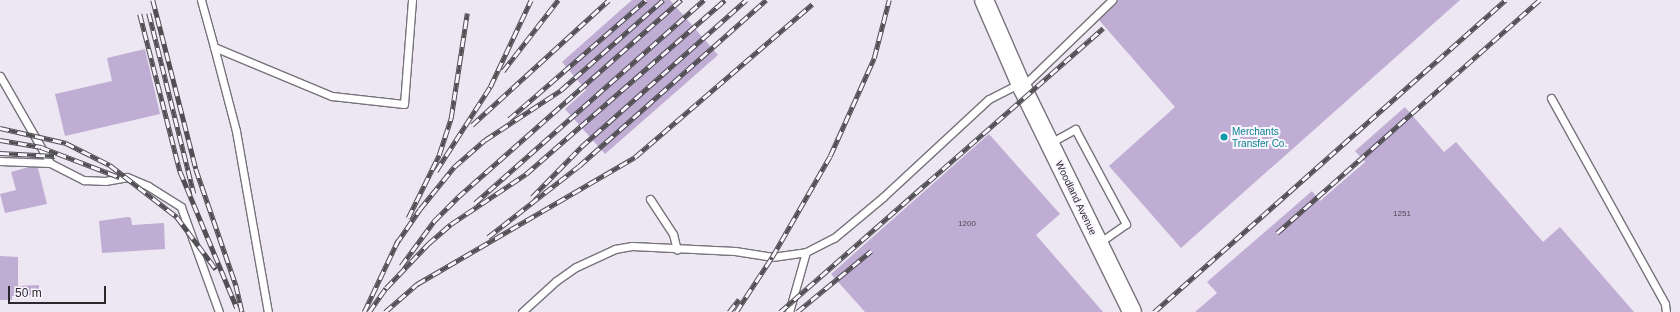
<!DOCTYPE html>
<html>
<head>
<meta charset="utf-8">
<style>
  body { margin:0 }
  #map { position:relative; width:1680px; height:312px; overflow:hidden; background:#ece7f2; font-family:Arial,sans-serif }
  div>[style] { position:absolute }
  [style*='--x'] { left:calc(var(--x)*1px); top:calc(var(--y)*1px); width:calc(var(--w)*1px); rotate:calc(var(--a)*1deg) }
  .building>* { inset:0; background:#c0add4 }
  .roads { filter:drop-shadow(1px 0 #77727c) drop-shadow(-1px 0 #77727c) drop-shadow(0 1px #77727c) drop-shadow(0 -1px #77727c) }
  .service>* { height:7px; margin:-3.5px; padding:0 3.5px; transform-origin:3.5px; border-radius:3.5px; background:#fff }
  .tertiary>* { height:18px; margin:-9px; padding:0 9px; transform-origin:9px; border-radius:9px; background:#fff }
  .rail>* { height:4.5px; margin-top:-2.25px; transform-origin:0; background:repeating-linear-gradient(90deg,#f9f5fe 0 9px,#514f54 0 18px); box-sizing:border-box; border-block:1px solid #514f54 }
  .dots>* { width:11px; height:11px; translate:-50% -50%; box-sizing:border-box; border:2px solid #f9f5fe; border-radius:50% }
  span { translate:-50% -50%; white-space:nowrap; text-align:center; line-height:1.15; -webkit-text-stroke:4px #f9f5fe; paint-order:stroke }
  .number-label { font-size:8px; color:#504956 }
  .number-label span { -webkit-text-stroke-width:0 }
  .culture-label { font-size:10px; color:#0d838f }
  .left { translate:0 -50%; text-align:left }
  .street-label { font-size:10px; color:#2a282c }
  .scale { position:absolute; left:8px; top:286px; width:98px; height:18px; box-sizing:border-box; border:2px solid #2a282c; border-top:0; padding-left:5px; font-size:12px; line-height:14px; white-space:nowrap; color:#2a282c; -webkit-text-stroke:3px #f9f5fe; paint-order:stroke }
</style>
</head>
<body>
<div id="map">
  <div class="building">
    <div style="clip-path:polygon(632px 0,670px 0,718px 55px,605px 154px,565px 109px,586px 90px,562px 62px)"></div>
    <div style="clip-path:polygon(1117px 0,1460px 0,1181px 248px,1109px 166px,1175px 107px,1099px 20px)"></div>
    <div style="clip-path:polygon(145px 49px,160px 114px,65px 136px,55px 94px,112px 81px,107px 58px)"></div>
    <div style="clip-path:polygon(1405px 107px,1444px 152px,1456px 142px,1543px 242px,1560px 227px,1634px 312px,1195px 312px,1217px 293px,1207px 282px,1312px 191px,1320px 201px,1365px 162px,1355px 151px)"></div>
    <div style="clip-path:polygon(989px 134px,1060px 214px,1036px 235px,1103px 312px,865px 312px,831px 274px)"></div>
    <div style="clip-path:polygon(29px 167px,38px 168px,47px 204px,5px 213px,0 194px,16px 190px,11px 172px)"></div>
    <div style="clip-path:polygon(128px 217px,131px 218px,132px 225px,164px 223px,165px 249px,102px 253px,99px 221px)"></div>
    <div style="clip-path:polygon(0 256px,18px 257px,18px 286px,39px 285px,39px 295px,12px 296px,12px 300px,0 300px)"></div>
  </div>
  <div class="roads">
    <div class="service">
      <div style="--x:201;--y:0;--w:49;--a:74.5"></div>
      <div style="--x:214;--y:47;--w:128;--a:22.6"></div>
      <div style="--x:332;--y:96;--w:72;--a:6.3"></div>
      <div style="--x:404;--y:104;--w:104;--a:-85.6"></div>
      <div style="--x:214;--y:47;--w:87;--a:75.3"></div>
      <div style="--x:236;--y:131;--w:184;--a:80"></div>
      <div style="--x:0;--y:76;--w:100;--a:60.1"></div>
      <div style="--x:1023;--y:86;--w:124;--a:-44"></div>
      <div style="--x:1551;--y:98;--w:235;--a:61"></div>
      <div style="--x:1665;--y:304;--w:8;--a:83"></div>
      <div style="--x:1050;--y:143;--w:29;--a:-29"></div>
      <div style="--x:1075;--y:129;--w:108;--a:61.8"></div>
      <div style="--x:1126;--y:224;--w:33;--a:145"></div>
      <div style="--x:0;--y:161;--w:50;--a:2.3"></div>
      <div style="--x:50;--y:163;--w:38;--a:27"></div>
      <div style="--x:84;--y:180;--w:21;--a:3"></div>
      <div style="--x:105;--y:181;--w:22;--a:-10"></div>
      <div style="--x:127;--y:177;--w:23;--a:23"></div>
      <div style="--x:148;--y:186;--w:39;--a:32"></div>
      <div style="--x:181;--y:207;--w:112;--a:70.1"></div>
      <div style="--x:650;--y:199;--w:42;--a:56.7"></div>
      <div style="--x:673;--y:234;--w:16;--a:76"></div>
      <div style="--x:522;--y:312;--w:46;--a:-42.4"></div>
      <div style="--x:556;--y:281;--w:24;--a:-35"></div>
      <div style="--x:576;--y:267;--w:43;--a:-24.8"></div>
      <div style="--x:615;--y:249;--w:17;--a:-10"></div>
      <div style="--x:632;--y:246;--w:103;--a:2.8"></div>
      <div style="--x:735;--y:251;--w:37;--a:9"></div>
      <div style="--x:772;--y:257;--w:34;--a:-8"></div>
      <div style="--x:806;--y:252;--w:31;--a:-27"></div>
      <div style="--x:834;--y:238;--w:64;--a:-39.9"></div>
      <div style="--x:883;--y:197;--w:144;--a:-42.8"></div>
      <div style="--x:989;--y:99;--w:36;--a:-27"></div>
      <div style="--x:789;--y:312;--w:62;--a:-74.2"></div>
    </div>
    <div class="tertiary">
      <div style="--x:984;--y:0;--w:95;--a:66.4"></div>
      <div style="--x:1022;--y:87;--w:250;--a:63.9"></div>
    </div>
  </div>
  <div class="rail">
    <div style="--x:153;--y:0;--w:174;--a:75.7"></div>
    <div style="--x:196;--y:169;--w:123;--a:71"></div>
    <div style="--x:236;--y:285;--w:28;--a:77"></div>
    <div style="--x:149;--y:13;--w:186;--a:76"></div>
    <div style="--x:140;--y:14;--w:162;--a:75.7"></div>
    <div style="--x:180;--y:171;--w:148;--a:67.4"></div>
    <div style="--x:503;--y:71;--w:90;--a:-52.2"></div>
    <div style="--x:509;--y:119;--w:181;--a:-41"></div>
    <div style="--x:472;--y:125;--w:185;--a:-42.4"></div>
    <div style="--x:0;--y:128;--w:68;--a:12.8"></div>
    <div style="--x:66;--y:143;--w:49;--a:26.6"></div>
    <div style="--x:110;--y:165;--w:85;--a:37.8"></div>
    <div style="--x:177;--y:217;--w:65;--a:53.1"></div>
    <div style="--x:0;--y:140;--w:42;--a:9.7"></div>
    <div style="--x:41;--y:147;--w:84;--a:21"></div>
    <div style="--x:0;--y:153;--w:55;--a:3.1"></div>
    <div style="--x:436;--y:171;--w:100;--a:-57.3"></div>
    <div style="--x:490;--y:87;--w:96;--a:-64.8"></div>
    <div style="--x:532;--y:197;--w:70;--a:-45.6"></div>
    <div style="--x:581;--y:147;--w:221;--a:-41.7"></div>
    <div style="--x:475;--y:203;--w:306;--a:-41.6"></div>
    <div style="--x:408;--y:218;--w:70;--a:-63.8"></div>
    <div style="--x:439;--y:155;--w:39;--a:-72"></div>
    <div style="--x:451;--y:118;--w:106;--a:-81.3"></div>
    <div style="--x:1277;--y:233;--w:351;--a:-41.6"></div>
    <div style="--x:488;--y:237;--w:115;--a:-38"></div>
    <div style="--x:579;--y:166;--w:250;--a:-41.6"></div>
    <div style="--x:396;--y:244;--w:42;--a:-55.6"></div>
    <div style="--x:420;--y:209;--w:54;--a:-51"></div>
    <div style="--x:454;--y:167;--w:41;--a:-41.1"></div>
    <div style="--x:485;--y:140;--w:91;--a:-33.3"></div>
    <div style="--x:561;--y:90;--w:136;--a:-41.4"></div>
    <div style="--x:401;--y:266;--w:56;--a:-53.7"></div>
    <div style="--x:434;--y:221;--w:34;--a:-45"></div>
    <div style="--x:458;--y:197;--w:298;--a:-41.5"></div>
    <div style="--x:364;--y:312;--w:80;--a:-64.7"></div>
    <div style="--x:369;--y:312;--w:29;--a:-55"></div>
    <div style="--x:386;--y:288;--w:61;--a:-46.3"></div>
    <div style="--x:428;--y:244;--w:30;--a:-41"></div>
    <div style="--x:451;--y:224;--w:90;--a:-33.7"></div>
    <div style="--x:526;--y:174;--w:264;--a:-41.2"></div>
    <div style="--x:385;--y:312;--w:43;--a:-41.2"></div>
    <div style="--x:417;--y:284;--w:252;--a:-30.2"></div>
    <div style="--x:635;--y:157;--w:234;--a:-40.8"></div>
    <div style="--x:729;--y:312;--w:16;--a:-52"></div>
    <div style="--x:736;--y:312;--w:66;--a:-56.8"></div>
    <div style="--x:772;--y:257;--w:116;--a:-60.1"></div>
    <div style="--x:830;--y:156;--w:107;--a:-65.8"></div>
    <div style="--x:874;--y:58;--w:60;--a:-75.5"></div>
    <div style="--x:780;--y:312;--w:430;--a:-41.3"></div>
    <div style="--x:797;--y:312;--w:96;--a:-39.5"></div>
    <div style="--x:1154;--y:312;--w:470;--a:-41.6"></div>
  </div>
  <div class="dots">
    <div style="left:1224px;top:137px;background:#0f9aa8"></div>
  </div>
  <div class="number-label">
    <span style="left:1402px;top:214px">1251</span>
    <span style="left:967px;top:224px">1200</span>
  </div>
  <div class="culture-label">
    <span class="left" style="left:1232px;top:137px">Merchants<br>Transfer Co.</span>
  </div>
  <div class="street-label">
    <span style="left:1076px;top:198px;rotate:64deg">Woodland Avenue</span>
  </div>
  <div class="scale">50 m</div>
</div>
</body>
</html>
